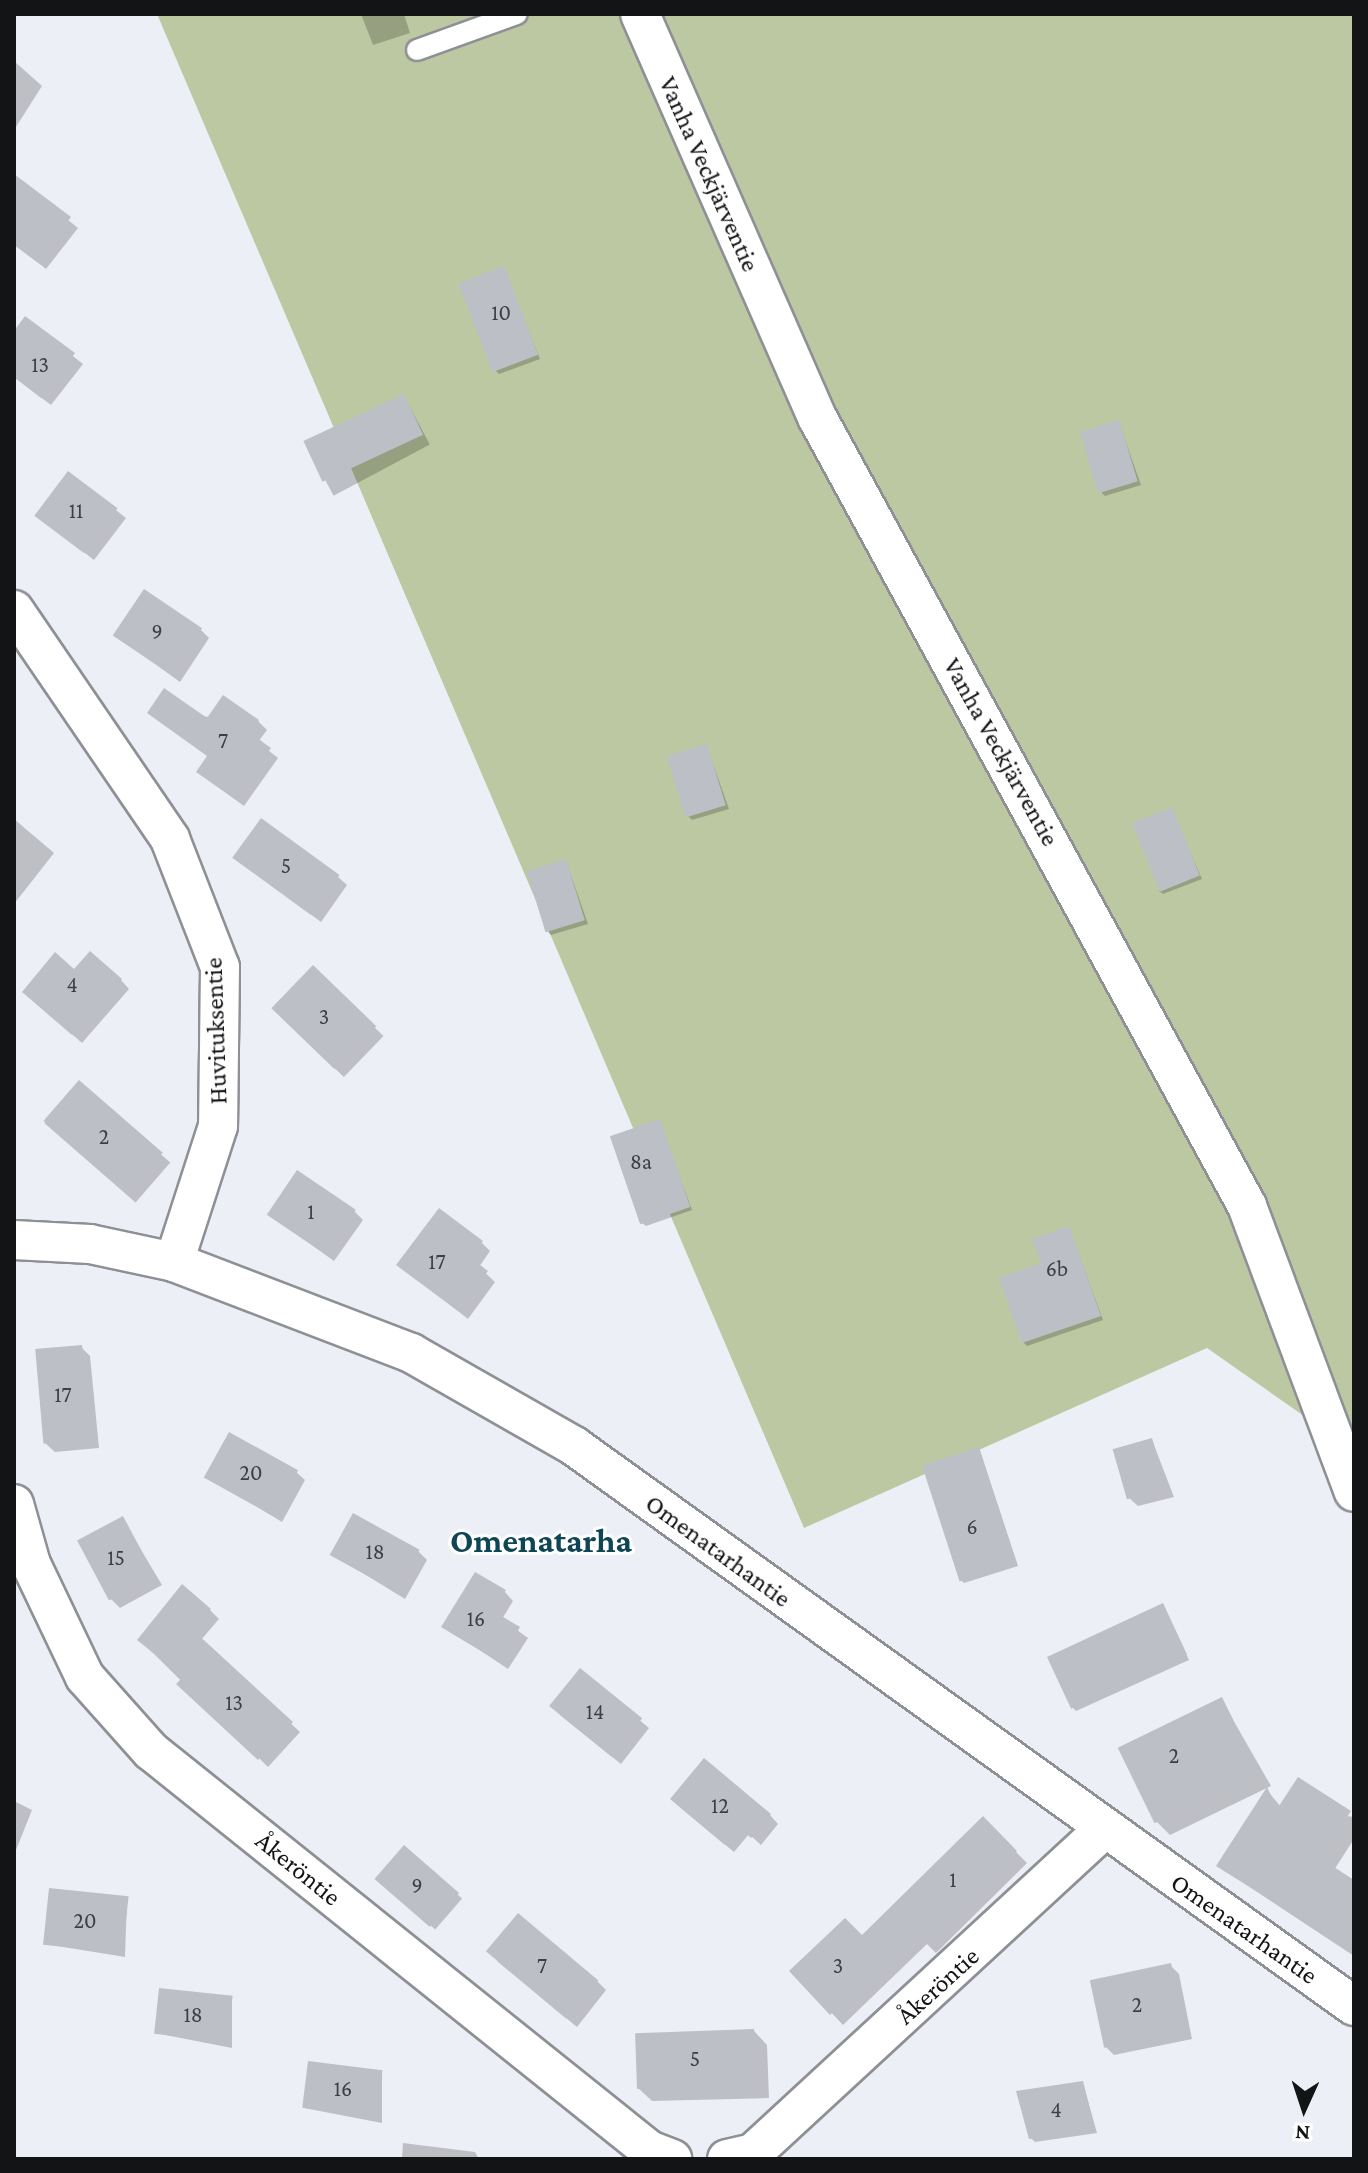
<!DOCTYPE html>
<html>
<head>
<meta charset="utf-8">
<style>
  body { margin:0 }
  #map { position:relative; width:1368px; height:2173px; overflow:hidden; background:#edeff6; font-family:"Crimson Pro",serif }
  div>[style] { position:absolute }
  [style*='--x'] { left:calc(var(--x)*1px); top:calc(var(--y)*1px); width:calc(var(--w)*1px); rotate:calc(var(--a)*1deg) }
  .green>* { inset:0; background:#bcc8a2 }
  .shadow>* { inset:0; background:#0003; transform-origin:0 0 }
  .building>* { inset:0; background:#bdbfc6; transform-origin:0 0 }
  .roads { filter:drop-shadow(2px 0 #8e9096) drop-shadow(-2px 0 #8e9096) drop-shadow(0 2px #8e9096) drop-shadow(0 -2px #8e9096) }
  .lane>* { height:20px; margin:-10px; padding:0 10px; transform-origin:10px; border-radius:10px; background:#fff }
  .street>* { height:38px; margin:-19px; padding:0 19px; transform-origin:19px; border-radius:19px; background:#fff }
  span { translate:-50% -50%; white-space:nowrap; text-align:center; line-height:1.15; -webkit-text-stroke:6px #fff; paint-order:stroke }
  .number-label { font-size:22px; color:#3e3f42 }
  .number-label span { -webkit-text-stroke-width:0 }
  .street-label { font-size:26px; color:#131416 }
  .district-label { font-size:34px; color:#0f4655; font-weight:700 }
  .frame { position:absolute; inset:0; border:16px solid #131416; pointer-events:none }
  .north { position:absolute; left:1264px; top:2069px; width:80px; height:80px; -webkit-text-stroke:6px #fff; paint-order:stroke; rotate:183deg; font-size:22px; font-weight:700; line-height:32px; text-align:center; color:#131416 }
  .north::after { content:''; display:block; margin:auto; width:28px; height:36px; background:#131416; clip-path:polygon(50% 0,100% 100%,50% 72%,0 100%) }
</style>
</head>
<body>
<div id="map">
  <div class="green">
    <div style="clip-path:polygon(157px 14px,1354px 14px,1354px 1451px,1207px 1348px,804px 1528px)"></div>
  </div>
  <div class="shadow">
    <div style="clip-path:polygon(361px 14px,404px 14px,410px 33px,373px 45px)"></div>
    <div style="clip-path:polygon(14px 61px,42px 86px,14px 130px)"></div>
    <div style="clip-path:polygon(21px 182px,78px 228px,46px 269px,14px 244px,14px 192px)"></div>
    <div style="clip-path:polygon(503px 269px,540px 359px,499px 374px,495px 370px)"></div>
    <div style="clip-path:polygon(26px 319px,83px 364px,51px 405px,14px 377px,14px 334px)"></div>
    <div style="left:404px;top:396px;width:55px;height:109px;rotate:62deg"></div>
    <div style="clip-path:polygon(1119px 423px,1141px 485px,1105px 496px,1101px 492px)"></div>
    <div style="clip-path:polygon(69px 473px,126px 518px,94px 560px,46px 523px)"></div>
    <div style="clip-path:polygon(201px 630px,209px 638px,180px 682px,115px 635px)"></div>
    <div style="clip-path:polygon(149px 712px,258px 721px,267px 730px,258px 742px,278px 758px,244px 806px,208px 780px,209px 757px)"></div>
    <div style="clip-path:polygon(707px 747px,729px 809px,692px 820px,688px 816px)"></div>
    <div style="clip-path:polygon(1171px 810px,1202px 879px,1163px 894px,1159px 891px)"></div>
    <div style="clip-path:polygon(14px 819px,54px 853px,14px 904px)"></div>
    <div style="clip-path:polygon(235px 858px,338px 877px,347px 885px,321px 922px)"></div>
    <div style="clip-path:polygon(566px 861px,588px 924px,551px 935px,547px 931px)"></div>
    <div style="left:313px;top:968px;width:98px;height:57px;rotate:44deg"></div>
    <div style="clip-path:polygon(74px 972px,121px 980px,129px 989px,82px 1043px,33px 1000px)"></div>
    <div style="left:79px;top:1083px;width:121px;height:53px;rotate:41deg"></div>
    <div style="clip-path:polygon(659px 1122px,692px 1210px,646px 1226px,642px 1223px)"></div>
    <div style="clip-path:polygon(354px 1211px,363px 1220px,334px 1261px,269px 1214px)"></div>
    <div style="clip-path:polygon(1069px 1228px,1103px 1320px,1027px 1346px,1023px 1342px)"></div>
    <div style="clip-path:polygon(482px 1243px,490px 1251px,479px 1267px,495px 1282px,468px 1319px,399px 1265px)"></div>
    <div style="clip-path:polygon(81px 1347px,90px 1356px,99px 1448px,55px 1452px,46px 1444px)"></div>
    <div style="clip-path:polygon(1152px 1440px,1174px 1497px,1138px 1506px,1129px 1498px)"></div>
    <div style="clip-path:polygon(979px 1449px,1018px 1566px,964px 1583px,960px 1579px)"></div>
    <div style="clip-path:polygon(296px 1472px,305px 1480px,282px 1522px,206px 1476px)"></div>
    <div style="clip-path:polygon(122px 1518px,162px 1585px,120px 1608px,111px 1599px)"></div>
    <div style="clip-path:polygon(418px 1551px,427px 1560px,405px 1599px,332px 1554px)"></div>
    <div style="clip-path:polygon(505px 1592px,513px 1601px,502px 1619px,528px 1638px,508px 1669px,444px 1626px)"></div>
    <div style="clip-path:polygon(1163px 1606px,1189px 1660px,1076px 1711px,1072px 1707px)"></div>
    <div style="clip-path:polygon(210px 1610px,219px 1619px,201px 1640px,300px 1732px,268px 1767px,148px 1648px)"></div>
    <div style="clip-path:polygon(580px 1671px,649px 1728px,621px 1764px,560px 1715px)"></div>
    <div style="clip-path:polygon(1221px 1699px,1271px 1786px,1170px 1835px,1157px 1822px)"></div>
    <div style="clip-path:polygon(1267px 1790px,1281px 1807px,1354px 1817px,1354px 1839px,1334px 1870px,1354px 1883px,1354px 1956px,1218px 1866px)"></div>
    <div style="clip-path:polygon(14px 1801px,32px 1810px,14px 1855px)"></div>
    <div style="clip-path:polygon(681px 1808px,770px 1815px,778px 1824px,761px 1845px,749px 1834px,734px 1852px)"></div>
    <div style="clip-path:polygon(983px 1819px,1027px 1863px,936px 1953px,927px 1944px,843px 2025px,792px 1971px,862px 1938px)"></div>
    <div style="left:404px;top:1848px;width:77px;height:41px;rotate:41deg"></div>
    <div style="clip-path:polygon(127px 1899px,125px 1957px,45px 1944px)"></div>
    <div style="clip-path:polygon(497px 1961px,598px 1982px,606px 1990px,577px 2027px)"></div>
    <div style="clip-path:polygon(1170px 1965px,1179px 1974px,1192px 2039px,1114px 2055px,1106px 2047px)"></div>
    <div style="clip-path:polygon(232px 1998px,232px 2048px,155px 2033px)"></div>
    <div style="clip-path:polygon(754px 2031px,767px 2045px,769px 2098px,652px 2101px,638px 2088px)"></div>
    <div style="clip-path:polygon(382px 2072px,382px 2123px,304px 2108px)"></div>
    <div style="clip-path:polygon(1083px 2083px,1097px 2133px,1035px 2142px,1031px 2138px)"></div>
    <div style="clip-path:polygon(403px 2143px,475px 2152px,479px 2159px,402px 2159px)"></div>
  </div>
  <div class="building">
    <div style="clip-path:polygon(14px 174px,71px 217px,37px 262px,14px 245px)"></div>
    <div style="left:504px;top:266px;width:95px;height:49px;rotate:69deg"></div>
    <div style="clip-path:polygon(25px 316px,75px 353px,41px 398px,14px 377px,14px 331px)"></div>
    <div style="left:404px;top:394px;width:45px;height:111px;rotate:65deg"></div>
    <div style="left:1119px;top:420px;width:64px;height:41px;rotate:73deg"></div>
    <div style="left:68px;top:471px;width:62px;height:56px;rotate:37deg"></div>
    <div style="left:144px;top:589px;width:70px;height:56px;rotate:34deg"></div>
    <div style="clip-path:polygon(164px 688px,207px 718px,223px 695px,259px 720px,250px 733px,271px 748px,235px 799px,196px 772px,207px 756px,147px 713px)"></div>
    <div style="left:707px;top:744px;width:64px;height:42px;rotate:73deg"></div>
    <div style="left:1172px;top:807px;width:74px;height:43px;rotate:68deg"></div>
    <div style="left:261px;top:818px;width:97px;height:49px;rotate:36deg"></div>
    <div style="left:566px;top:859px;width:64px;height:41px;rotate:73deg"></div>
    <div style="clip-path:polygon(90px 951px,122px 979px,72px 1035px,22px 992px,55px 952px,74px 969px)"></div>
    <div style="left:313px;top:965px;width:88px;height:60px;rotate:44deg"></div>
    <div style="left:79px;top:1080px;width:111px;height:54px;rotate:41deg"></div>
    <div style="left:660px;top:1119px;width:93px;height:53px;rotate:71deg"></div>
    <div style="left:297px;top:1170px;width:71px;height:54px;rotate:34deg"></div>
    <div style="clip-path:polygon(439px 1208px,483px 1241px,471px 1258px,488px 1271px,458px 1311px,396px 1265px)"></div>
    <div style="clip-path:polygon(1069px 1226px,1101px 1316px,1022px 1343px,999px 1278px,1041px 1263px,1032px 1239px)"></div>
    <div style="left:82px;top:1345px;width:95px;height:47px;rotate:85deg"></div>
    <div style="left:229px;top:1432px;width:79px;height:52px;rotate:29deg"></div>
    <div style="left:1152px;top:1438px;width:52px;height:41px;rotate:74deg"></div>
    <div style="left:979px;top:1447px;width:122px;height:60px;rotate:72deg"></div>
    <div style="left:353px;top:1513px;width:76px;height:48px;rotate:29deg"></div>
    <div style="left:123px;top:1516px;width:68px;height:52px;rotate:62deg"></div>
    <div style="clip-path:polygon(475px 1572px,506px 1590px,493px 1611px,520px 1627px,499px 1662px,441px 1627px)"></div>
    <div style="clip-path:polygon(182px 1584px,211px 1609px,194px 1631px,293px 1722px,258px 1760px,176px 1684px,183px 1677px,137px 1640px)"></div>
    <div style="left:1163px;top:1603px;width:57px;height:128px;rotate:65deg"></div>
    <div style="left:580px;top:1668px;width:80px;height:49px;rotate:39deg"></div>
    <div style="left:1222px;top:1697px;width:84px;height:116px;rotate:64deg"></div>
    <div style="clip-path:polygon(704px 1758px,771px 1814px,751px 1838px,739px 1827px,725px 1845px,670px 1799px)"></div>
    <div style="clip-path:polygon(1298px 1777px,1351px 1811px,1320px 1858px,1354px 1880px,1354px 1952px,1216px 1866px,1267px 1787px,1277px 1809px)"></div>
    <div style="clip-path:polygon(983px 1816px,1017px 1851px,923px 1943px,914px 1934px,830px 2015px,789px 1971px,845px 1918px,862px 1935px)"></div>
    <div style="left:404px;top:1845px;width:73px;height:45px;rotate:41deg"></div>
    <div style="left:49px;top:1888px;width:80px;height:57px;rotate:6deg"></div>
    <div style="left:518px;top:1913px;width:105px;height:50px;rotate:40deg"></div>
    <div style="left:1171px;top:1963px;width:69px;height:83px;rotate:78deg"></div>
    <div style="left:159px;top:1988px;width:74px;height:46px;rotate:6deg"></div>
    <div style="left:754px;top:2029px;width:56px;height:119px;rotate:88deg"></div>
    <div style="left:308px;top:2061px;width:75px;height:47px;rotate:7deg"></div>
    <div style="clip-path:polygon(1083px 2081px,1095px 2130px,1029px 2139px,1016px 2091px)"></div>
  </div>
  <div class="roads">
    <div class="lane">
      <div style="--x:417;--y:50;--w:106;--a:-19.8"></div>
    </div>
    <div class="street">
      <div style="--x:640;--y:14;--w:442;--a:66.3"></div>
      <div style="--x:818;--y:419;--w:896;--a:61.4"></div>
      <div style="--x:1247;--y:1206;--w:305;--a:69.5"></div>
      <div style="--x:14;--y:610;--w:277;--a:55.7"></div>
      <div style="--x:170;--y:839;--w:137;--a:68.7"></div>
      <div style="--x:220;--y:967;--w:159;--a:90.7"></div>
      <div style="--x:218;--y:1126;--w:143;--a:107.9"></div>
      <div style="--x:14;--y:1240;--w:76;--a:3"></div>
      <div style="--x:90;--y:1244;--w:86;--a:12.1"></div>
      <div style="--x:174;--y:1262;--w:254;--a:21"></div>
      <div style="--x:411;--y:1353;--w:188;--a:29.7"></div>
      <div style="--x:574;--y:1446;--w:960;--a:35.68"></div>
      <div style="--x:14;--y:1504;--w:62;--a:74.2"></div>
      <div style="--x:31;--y:1564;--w:125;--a:64.5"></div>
      <div style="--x:85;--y:1677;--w:99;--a:48.3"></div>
      <div style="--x:151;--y:1751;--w:638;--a:38.7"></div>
      <div style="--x:649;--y:2150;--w:25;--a:21"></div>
      <div style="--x:727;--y:2159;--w:27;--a:-13"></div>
      <div style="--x:753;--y:2153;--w:476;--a:-42.7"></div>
    </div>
  </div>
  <div class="number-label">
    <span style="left:501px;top:313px">10</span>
    <span style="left:40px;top:365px">13</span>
    <span style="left:76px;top:511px">11</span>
    <span style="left:157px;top:632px">9</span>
    <span style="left:223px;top:741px">7</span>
    <span style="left:286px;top:866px">5</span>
    <span style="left:72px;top:985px">4</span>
    <span style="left:324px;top:1017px">3</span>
    <span style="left:104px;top:1137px">2</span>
    <span style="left:641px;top:1162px">8a</span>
    <span style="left:311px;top:1212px">1</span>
    <span style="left:437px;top:1262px">17</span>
    <span style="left:1057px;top:1269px">6b</span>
    <span style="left:63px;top:1395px">17</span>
    <span style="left:251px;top:1473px">20</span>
    <span style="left:972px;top:1527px">6</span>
    <span style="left:375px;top:1552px">18</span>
    <span style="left:116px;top:1558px">15</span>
    <span style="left:476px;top:1619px">16</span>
    <span style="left:234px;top:1703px">13</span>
    <span style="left:595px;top:1712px">14</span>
    <span style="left:1174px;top:1756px">2</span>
    <span style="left:720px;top:1806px">12</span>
    <span style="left:953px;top:1880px">1</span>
    <span style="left:417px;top:1886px">9</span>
    <span style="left:85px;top:1921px">20</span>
    <span style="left:542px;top:1966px">7</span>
    <span style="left:838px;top:1966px">3</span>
    <span style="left:1137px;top:2005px">2</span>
    <span style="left:193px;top:2015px">18</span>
    <span style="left:695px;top:2059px">5</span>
    <span style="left:343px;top:2089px">16</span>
    <span style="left:1056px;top:2110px">4</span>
  </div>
  <div class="street-label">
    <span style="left:709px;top:174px;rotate:66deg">Vanha Veckjärventie</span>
    <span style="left:1001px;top:752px;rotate:61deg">Vanha Veckjärventie</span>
    <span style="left:216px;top:1031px;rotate:-92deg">Huvituksentie</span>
    <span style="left:718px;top:1551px;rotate:36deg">Omenatarhantie</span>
    <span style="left:298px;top:1869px;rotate:39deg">Åkeröntie</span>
    <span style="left:1244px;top:1929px;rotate:35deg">Omenatarhantie</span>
    <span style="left:938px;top:1986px;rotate:-42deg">Åkeröntie</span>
  </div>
  <div class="district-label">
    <span style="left:541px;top:1541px">Omenatarha</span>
  </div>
  <div class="frame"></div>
  <div class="north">N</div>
</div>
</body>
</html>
